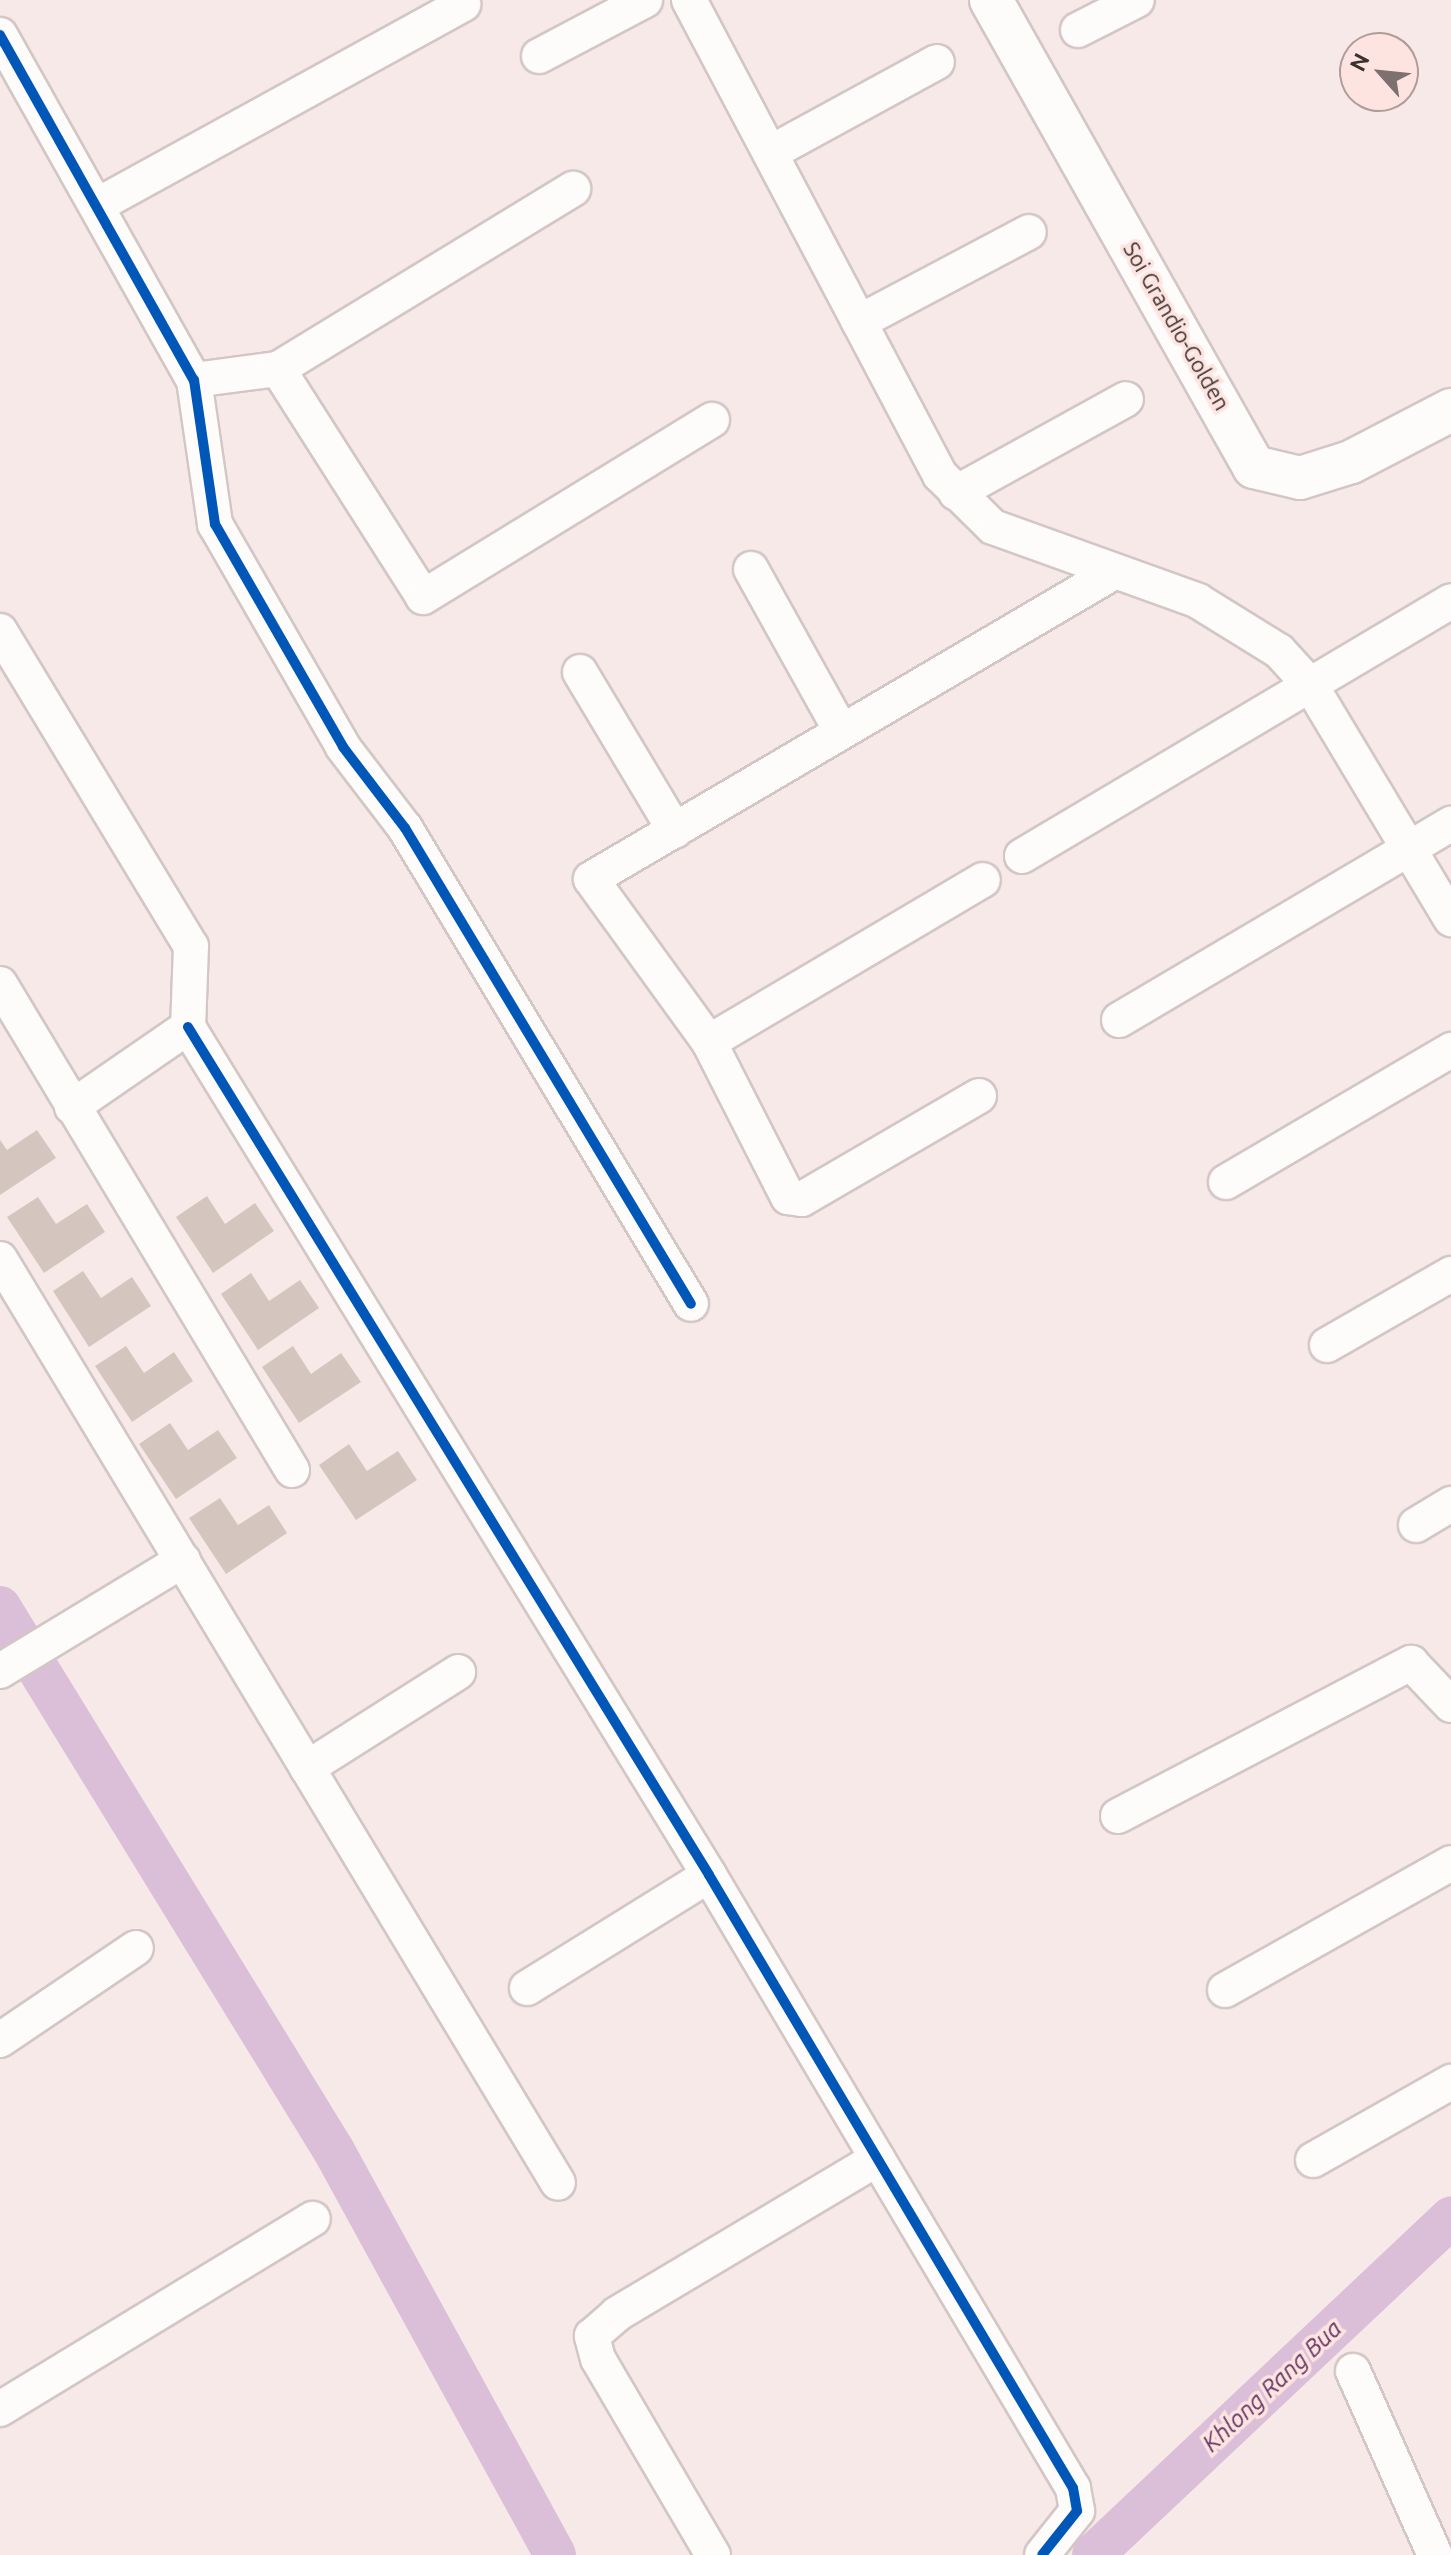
<!DOCTYPE html>
<html>
<head>
<meta charset="utf-8">
<style>
  body { margin:0 }
  #map { position:relative; width:1451px; height:2555px; overflow:hidden; background:#f7e9e7; font-family:Ubuntu,sans-serif }
  div>[style] { position:absolute }
  [style*='--x'] { left:calc(var(--x)*1px); top:calc(var(--y)*1px); width:calc(var(--w)*1px); rotate:calc(var(--a)*1deg) }
  .canal>* { height:42px; margin:-21px; padding:0 21px; transform-origin:21px; border-radius:21px; background:#dbbed8 }
  .building>* { inset:0; background:#d4c6bf }
  .roads { filter:drop-shadow(2px 0 #d2c7c5) drop-shadow(-2px 0 #d2c7c5) drop-shadow(0 2px #d2c7c5) drop-shadow(0 -2px #d2c7c5) }
  .minor>* { height:34px; margin:-17px; padding:0 17px; transform-origin:17px; border-radius:17px; background:#fefcfb }
  .tertiary>* { height:42px; margin:-21px; padding:0 21px; transform-origin:21px; border-radius:21px; background:#fefcfb }
  .cycleway>* { height:10px; margin:-5px; padding:0 5px; transform-origin:5px; border-radius:5px; background:#0057b8 }
  span { translate:-50% -50%; white-space:nowrap; text-align:center; line-height:1.15; -webkit-text-stroke:7px #fee4e0; paint-order:stroke }
  .street-label { font-size:22px; color:#3b312f }
  .water-label { font-size:24px; color:#633666; font-style:italic }
  .north { position:absolute; left:1339px; top:32px; width:80px; height:80px; box-sizing:border-box; background:#fee4e0; border:2px solid #b09c99; border-radius:50%; rotate:297deg; font-size:22px; font-weight:700; line-height:32px; text-align:center; color:#3b312f }
  .north::after { content:''; display:block; margin:auto; width:28px; height:36px; background:#7d716f; clip-path:polygon(50% 0,100% 100%,50% 72%,0 100%) }
</style>
</head>
<body>
<div id="map">
  <div class="canal">
    <div style="--x:0;--y:1607;--w:638;--a:58.45"></div>
    <div style="--x:334;--y:2151;--w:460;--a:61.3"></div>
    <div style="--x:1093;--y:2555;--w:492;--a:-43.3"></div>
  </div>
  <div class="building">
    <div style="clip-path:polygon(37px 1130px,56px 1158px,0 1195px,0 1140px,7px 1150px)"></div>
    <div style="clip-path:polygon(207px 1196px,225px 1224px,255px 1203px,274px 1231px,213px 1273px,176px 1217px)"></div>
    <div style="clip-path:polygon(38px 1197px,56px 1224px,87px 1204px,105px 1232px,44px 1273px,7px 1217px)"></div>
    <div style="clip-path:polygon(83px 1271px,101px 1298px,132px 1277px,151px 1306px,89px 1347px,53px 1291px)"></div>
    <div style="clip-path:polygon(251px 1273px,269px 1301px,300px 1280px,319px 1308px,258px 1350px,221px 1294px)"></div>
    <div style="clip-path:polygon(126px 1346px,144px 1373px,174px 1352px,193px 1381px,132px 1422px,95px 1366px)"></div>
    <div style="clip-path:polygon(293px 1346px,311px 1374px,341px 1353px,361px 1382px,299px 1423px,262px 1367px)"></div>
    <div style="clip-path:polygon(170px 1423px,188px 1450px,218px 1430px,237px 1458px,176px 1499px,139px 1444px)"></div>
    <div style="clip-path:polygon(349px 1444px,367px 1471px,398px 1451px,417px 1480px,356px 1520px,319px 1465px)"></div>
    <div style="clip-path:polygon(220px 1498px,238px 1525px,269px 1505px,287px 1533px,226px 1574px,189px 1518px)"></div>
  </div>
  <div class="roads">
    <div class="minor">
      <div style="--x:689;--y:0;--w:537;--a:62.15"></div>
      <div style="--x:940;--y:475;--w:74;--a:44.5"></div>
      <div style="--x:993;--y:527;--w:218;--a:19.8"></div>
      <div style="--x:1198;--y:601;--w:95;--a:31.7"></div>
      <div style="--x:1279;--y:651;--w:47;--a:47.6"></div>
      <div style="--x:1311;--y:686;--w:272;--a:59"></div>
      <div style="--x:1078;--y:30;--w:66;--a:-27"></div>
      <div style="--x:0;--y:35;--w:396;--a:60.7"></div>
      <div style="--x:194;--y:380;--w:146;--a:81.7"></div>
      <div style="--x:215;--y:524;--w:257;--a:60.1"></div>
      <div style="--x:343;--y:747;--w:102;--a:52.6"></div>
      <div style="--x:405;--y:828;--w:555;--a:59"></div>
      <div style="--x:539;--y:56;--w:120;--a:-27.8"></div>
      <div style="--x:770;--y:153;--w:190;--a:-28.6"></div>
      <div style="--x:98;--y:205;--w:417;--a:-28.8"></div>
      <div style="--x:859;--y:322;--w:192;--a:-27.9"></div>
      <div style="--x:278;--y:369;--w:270;--a:57.5"></div>
      <div style="--x:423;--y:597;--w:339;--a:-31.5"></div>
      <div style="--x:194;--y:380;--w:85;--a:-7.5"></div>
      <div style="--x:278;--y:369;--w:346;--a:-31.4"></div>
      <div style="--x:956;--y:493;--w:194;--a:-28.9"></div>
      <div style="--x:751;--y:569;--w:185;--a:60.9"></div>
      <div style="--x:0;--y:631;--w:368;--a:58.8"></div>
      <div style="--x:191;--y:946;--w:81;--a:92.1"></div>
      <div style="--x:188;--y:1027;--w:141;--a:145.4"></div>
      <div style="--x:580;--y:672;--w:185;--a:59.1"></div>
      <div style="--x:1022;--y:856;--w:499;--a:-30.7"></div>
      <div style="--x:0;--y:984;--w:567;--a:59"></div>
      <div style="--x:1119;--y:1020;--w:386;--a:-30.6"></div>
      <div style="--x:188;--y:1027;--w:995;--a:58.43"></div>
      <div style="--x:709;--y:1875;--w:713;--a:59.3"></div>
      <div style="--x:1073;--y:2488;--w:23;--a:80"></div>
      <div style="--x:1077;--y:2511;--w:56;--a:128.5"></div>
      <div style="--x:709;--y:1042;--w:318;--a:-30.6"></div>
      <div style="--x:979;--y:1096;--w:205;--a:149.8"></div>
      <div style="--x:802;--y:1199;--w:14;--a:-172"></div>
      <div style="--x:788;--y:1197;--w:174;--a:-117"></div>
      <div style="--x:709;--y:1042;--w:201;--a:-125.9"></div>
      <div style="--x:591;--y:879;--w:606;--a:-30.41"></div>
      <div style="--x:1226;--y:1182;--w:261;--a:-30.4"></div>
      <div style="--x:0;--y:1259;--w:1079;--a:58.87"></div>
      <div style="--x:1327;--y:1345;--w:143;--a:-29.8"></div>
      <div style="--x:1416;--y:1525;--w:41;--a:-31"></div>
      <div style="--x:0;--y:1671;--w:214;--a:-31.2"></div>
      <div style="--x:307;--y:1768;--w:179;--a:-32.4"></div>
      <div style="--x:1118;--y:1816;--w:331;--a:-27.6"></div>
      <div style="--x:1411;--y:1663;--w:58;--a:46.4"></div>
      <div style="--x:527;--y:1988;--w:214;--a:-31.8"></div>
      <div style="--x:1225;--y:1990;--w:259;--a:-29.3"></div>
      <div style="--x:0;--y:2040;--w:164;--a:-34.1"></div>
      <div style="--x:1313;--y:2160;--w:159;--a:-29.5"></div>
      <div style="--x:1353;--y:2371;--w:201;--a:66"></div>
      <div style="--x:0;--y:2409;--w:366;--a:-31.3"></div>
      <div style="--x:713;--y:2555;--w:227;--a:-120.4"></div>
      <div style="--x:598;--y:2359;--w:24;--a:-105"></div>
      <div style="--x:592;--y:2336;--w:33;--a:-41"></div>
      <div style="--x:617;--y:2314;--w:303;--a:-30.8"></div>
    </div>
    <div class="tertiary">
      <div style="--x:991;--y:0;--w:536;--a:60.61"></div>
      <div style="--x:1254;--y:467;--w:47;--a:13.4"></div>
      <div style="--x:1300;--y:478;--w:53;--a:-17.4"></div>
      <div style="--x:1351;--y:462;--w:113;--a:-27.5"></div>
    </div>
  </div>
  <div class="cycleway">
    <div style="--x:0;--y:35;--w:396;--a:60.7"></div>
    <div style="--x:194;--y:380;--w:146;--a:81.7"></div>
    <div style="--x:215;--y:524;--w:257;--a:60.1"></div>
    <div style="--x:343;--y:747;--w:102;--a:52.6"></div>
    <div style="--x:405;--y:828;--w:555;--a:59"></div>
    <div style="--x:188;--y:1027;--w:995;--a:58.43"></div>
    <div style="--x:709;--y:1875;--w:713;--a:59.3"></div>
    <div style="--x:1073;--y:2488;--w:23;--a:80"></div>
    <div style="--x:1077;--y:2511;--w:56;--a:128.5"></div>
  </div>
  <div class="street-label">
    <span style="left:1177px;top:326px;rotate:60deg">Soi Grandio-Golden</span>
  </div>
  <div class="water-label">
    <span style="left:1272px;top:2386px;rotate:-43deg">Khlong Rang Bua</span>
  </div>
  <div class="north">N</div>
</div>
</body>
</html>
